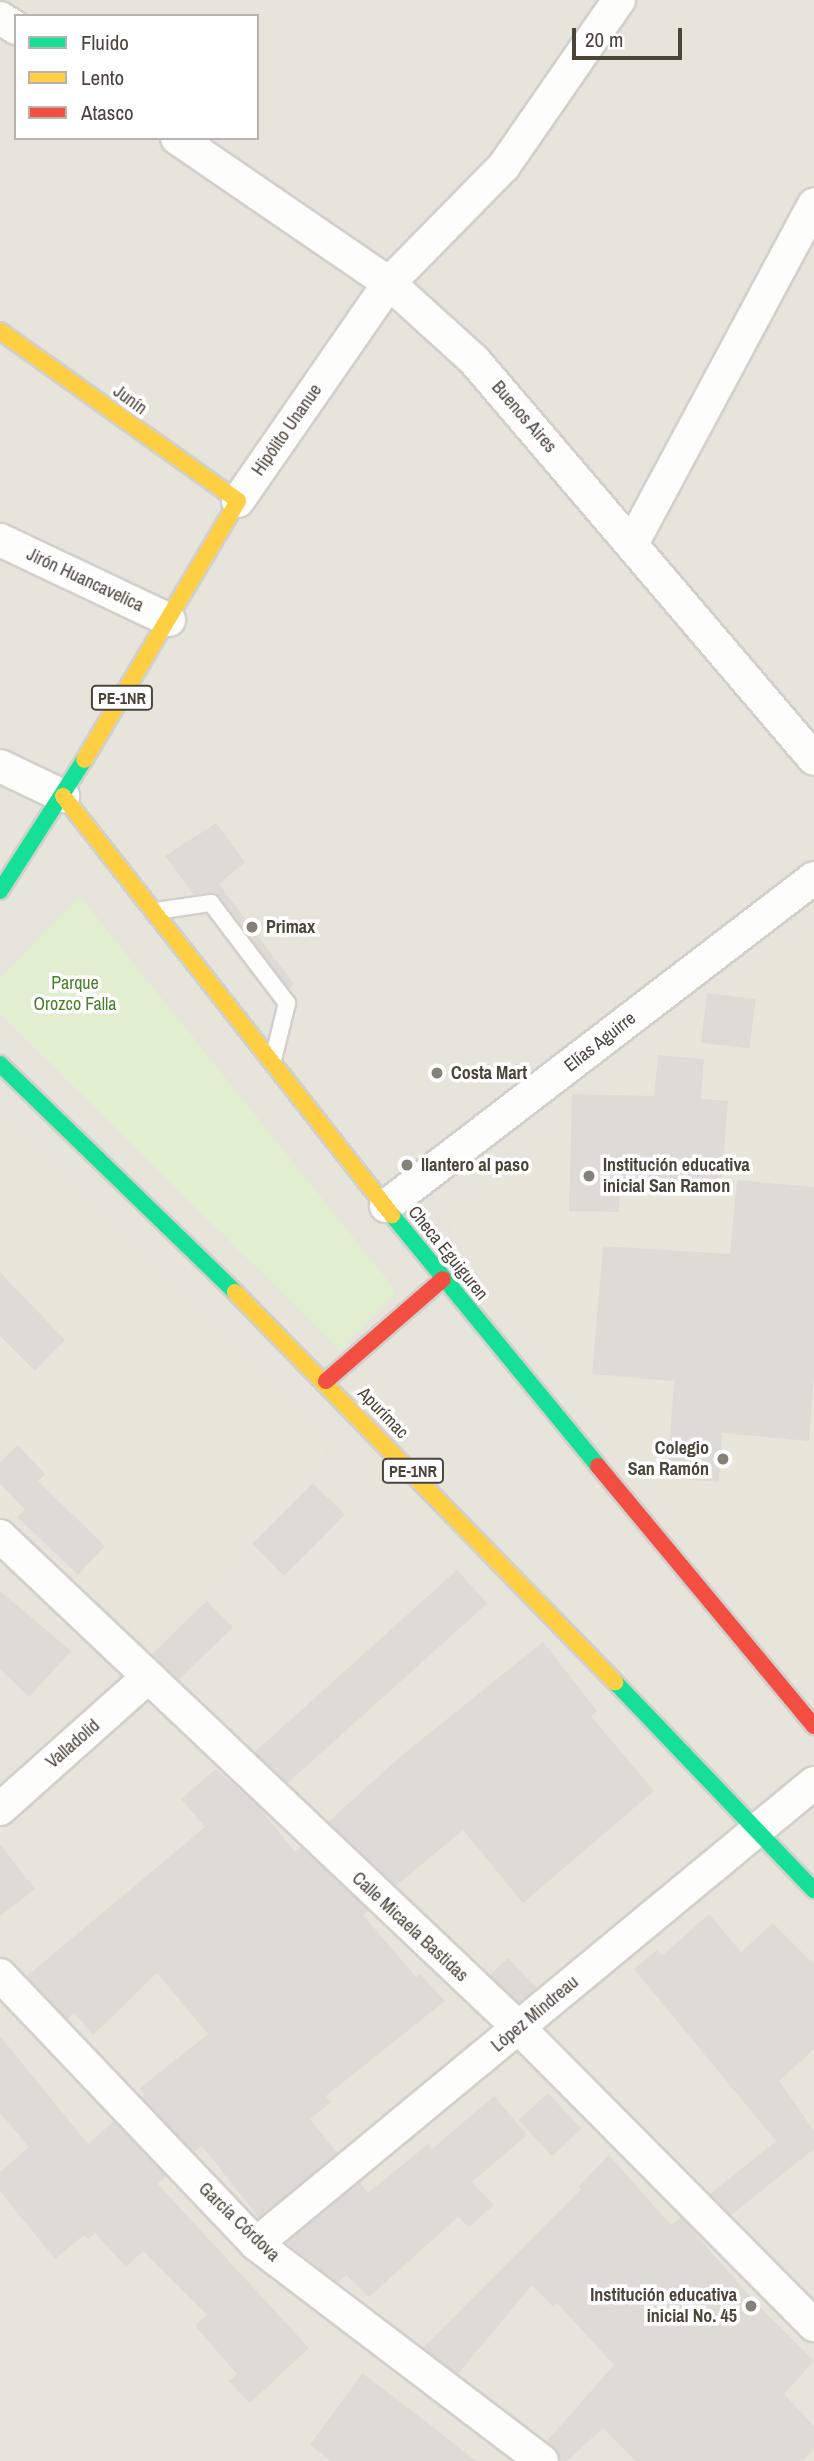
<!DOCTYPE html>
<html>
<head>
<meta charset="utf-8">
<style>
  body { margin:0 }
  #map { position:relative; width:814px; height:2461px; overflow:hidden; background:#f4f2ee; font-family:"Archivo Narrow",sans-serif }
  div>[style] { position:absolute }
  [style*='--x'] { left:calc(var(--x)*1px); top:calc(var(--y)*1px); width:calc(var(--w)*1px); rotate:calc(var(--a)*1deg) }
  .residential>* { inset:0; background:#e7e4dc }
  .education>* { inset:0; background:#eae5da }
  .green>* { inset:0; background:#e1eecf }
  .building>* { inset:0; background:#dedbd6; transform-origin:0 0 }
  .roads { filter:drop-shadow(2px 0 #d2d0cb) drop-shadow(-2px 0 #d2d0cb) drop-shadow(0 2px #d2d0cb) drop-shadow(0 -2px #d2d0cb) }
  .lane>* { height:16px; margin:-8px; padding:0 8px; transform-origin:8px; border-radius:8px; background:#fdfdfc }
  .street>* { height:32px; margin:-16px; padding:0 16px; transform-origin:16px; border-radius:16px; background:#fdfdfc }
  .fast>* { height:16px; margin:-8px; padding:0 8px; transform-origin:8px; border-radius:8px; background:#16e098 }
  .slow>* { height:16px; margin:-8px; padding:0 8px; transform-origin:8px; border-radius:8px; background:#ffcf43 }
  .jam>* { height:16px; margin:-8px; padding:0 8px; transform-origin:8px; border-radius:8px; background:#f24e42 }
  .dots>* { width:19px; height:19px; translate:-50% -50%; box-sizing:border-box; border:4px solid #fff; border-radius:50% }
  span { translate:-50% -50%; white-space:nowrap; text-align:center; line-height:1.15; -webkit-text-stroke:7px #fff; paint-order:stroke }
  .shield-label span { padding:2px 5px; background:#fff; border:2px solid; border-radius:5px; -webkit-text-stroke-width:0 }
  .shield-label { font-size:16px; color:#4b4439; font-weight:700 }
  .street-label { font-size:18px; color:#4b4439 }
  .poi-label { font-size:18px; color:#4b4439; font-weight:700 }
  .left { translate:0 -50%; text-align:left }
  .right { translate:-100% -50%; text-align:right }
  .park-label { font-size:18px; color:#4a7f2a }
  .legend { position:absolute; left:14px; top:14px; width:245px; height:126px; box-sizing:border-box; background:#fff; border:2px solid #b7b4b0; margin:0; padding:9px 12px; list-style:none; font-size:21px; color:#4b4439 }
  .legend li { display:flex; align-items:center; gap:14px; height:35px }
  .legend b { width:35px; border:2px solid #b7b4b0 }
  .scale { position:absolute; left:572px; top:28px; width:110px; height:32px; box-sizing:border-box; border:4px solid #4b4439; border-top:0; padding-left:9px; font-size:21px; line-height:24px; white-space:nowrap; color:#4b4439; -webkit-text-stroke:5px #fff; paint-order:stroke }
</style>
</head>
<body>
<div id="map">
  <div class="residential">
    <div style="clip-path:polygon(evenodd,0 0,814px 0,814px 2461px,0 2461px,0 0,16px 16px,257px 16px,257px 138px,16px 138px,16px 16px)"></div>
  </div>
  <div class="education">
    <div style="clip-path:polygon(814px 928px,814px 1684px,450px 1234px,459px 1213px)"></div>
    <div style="clip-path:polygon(0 1127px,325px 1452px,149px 1644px,0 1501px)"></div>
  </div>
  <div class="green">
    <div style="clip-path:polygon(80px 896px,397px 1292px,340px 1351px,0 1013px,0 978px)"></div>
  </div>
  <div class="building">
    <div style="clip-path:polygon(216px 823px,245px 862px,219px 884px,294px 984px,289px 988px,219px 897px,194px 895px,165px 856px)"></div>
    <div style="left:707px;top:993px;width:49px;height:50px;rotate:7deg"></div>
    <div style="clip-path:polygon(658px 1055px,704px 1059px,701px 1099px,728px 1101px,721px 1193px,620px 1185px,619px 1212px,569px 1211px,572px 1094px,654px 1096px)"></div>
    <div style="clip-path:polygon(737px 1180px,814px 1187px,814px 1375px,809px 1441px,722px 1433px,719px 1482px,667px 1478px,674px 1381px,592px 1374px,603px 1246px,730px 1254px)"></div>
    <div style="clip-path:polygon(0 1272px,65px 1340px,35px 1371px,0 1336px)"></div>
    <div style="clip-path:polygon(18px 1445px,45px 1474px,38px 1481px,105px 1546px,78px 1575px,17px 1517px,25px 1510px,0 1484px,0 1462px)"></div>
    <div style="left:313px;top:1483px;width:45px;height:86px;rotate:45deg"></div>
    <div style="left:457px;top:1570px;width:45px;height:272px;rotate:48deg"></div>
    <div style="clip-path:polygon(0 1591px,71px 1651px,29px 1697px,0 1669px)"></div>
    <div style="left:207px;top:1601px;width:37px;height:77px;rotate:46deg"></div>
    <div style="clip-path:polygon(543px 1642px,597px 1711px,591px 1716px,654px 1791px,523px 1903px,463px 1830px,396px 1886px,328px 1822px,401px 1756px)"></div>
    <div style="clip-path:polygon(216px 1769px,258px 1806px,295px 1852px,301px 1847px,368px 1910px,363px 1915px,416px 1977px,420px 1974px,445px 2001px,326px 2096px,331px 2102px,310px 2119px,337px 2153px,259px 2218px,202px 2146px,194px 2152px,142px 2097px,145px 2095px,140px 2088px,208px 2034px,157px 1973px,93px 2035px,74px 2013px,67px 2019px,27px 1976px,205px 1827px,181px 1799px)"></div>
    <div style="clip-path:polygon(0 1844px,35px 1889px,0 1916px)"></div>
    <div style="clip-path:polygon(709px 1914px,741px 1952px,773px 1923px,814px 1964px,814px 2049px,779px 2081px,814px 2131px,814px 2149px,731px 2215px,710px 2194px,776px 2141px,634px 1969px,657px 1950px,662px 1956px)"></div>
    <div style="left:508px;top:1958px;width:42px;height:25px;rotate:46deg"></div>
    <div style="clip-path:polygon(0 2036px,88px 2144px,114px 2121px,166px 2176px,158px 2184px,309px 2348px,250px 2403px,229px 2381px,237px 2374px,195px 2326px,207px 2315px,143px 2251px,126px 2267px,95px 2233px,88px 2239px,84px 2235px,55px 2259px,0 2191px,0 2172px,29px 2147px,0 2113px)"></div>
    <div style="left:548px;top:2093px;width:49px;height:40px;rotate:47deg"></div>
    <div style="clip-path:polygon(494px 2096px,527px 2135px,472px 2182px,494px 2205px,469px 2227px,458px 2217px,369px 2297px,347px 2275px,337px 2283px,286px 2243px,360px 2182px,368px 2193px,428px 2144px,432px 2149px)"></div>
    <div style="clip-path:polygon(609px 2155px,671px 2225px,681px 2217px,754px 2301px,814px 2361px,784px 2394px,814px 2426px,814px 2449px,802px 2461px,635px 2461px,603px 2428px,567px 2461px,561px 2461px,547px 2441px,614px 2365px,557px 2303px,553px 2307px,532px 2285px,458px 2374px,423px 2348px,581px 2189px,579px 2186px)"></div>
    <div style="clip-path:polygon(362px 2373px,420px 2417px,476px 2461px,331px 2461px,310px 2445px)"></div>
  </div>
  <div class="roads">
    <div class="lane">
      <div style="--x:156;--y:911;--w:56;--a:-8.3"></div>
      <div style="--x:211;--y:903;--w:126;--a:52.8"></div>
      <div style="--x:287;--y:1003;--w:59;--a:103.8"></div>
    </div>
    <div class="street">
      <div style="--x:0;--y:18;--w:19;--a:32"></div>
      <div style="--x:177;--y:138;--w:257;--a:34.4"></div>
      <div style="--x:389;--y:283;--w:115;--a:42.2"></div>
      <div style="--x:474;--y:360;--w:524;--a:49.56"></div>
      <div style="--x:238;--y:501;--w:265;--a:-55.3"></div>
      <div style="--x:389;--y:283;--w:164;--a:-45.5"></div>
      <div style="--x:504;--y:166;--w:202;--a:-55.3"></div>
      <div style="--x:0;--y:540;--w:187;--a:25.3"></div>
      <div style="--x:633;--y:542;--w:383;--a:-61.8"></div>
      <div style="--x:0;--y:766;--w:70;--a:25.5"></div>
      <div style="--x:386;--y:1206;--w:539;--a:-37.46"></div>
      <div style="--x:0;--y:1536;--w:715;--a:43.47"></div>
      <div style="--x:519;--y:2028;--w:419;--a:45.2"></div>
      <div style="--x:0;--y:1809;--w:195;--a:-41.7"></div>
      <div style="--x:0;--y:1975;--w:371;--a:46.4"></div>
      <div style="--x:256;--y:2244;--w:359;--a:37.2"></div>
      <div style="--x:256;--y:2244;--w:724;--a:-39.56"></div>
    </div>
    <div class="fast">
      <div style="--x:0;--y:891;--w:156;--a:-57.3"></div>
      <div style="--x:0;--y:1064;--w:327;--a:44.1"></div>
      <div style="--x:392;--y:1215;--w:325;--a:50.6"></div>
      <div style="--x:615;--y:1682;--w:288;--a:46.3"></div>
    </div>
    <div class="slow">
      <div style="--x:0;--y:331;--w:292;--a:35.5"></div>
      <div style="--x:238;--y:501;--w:301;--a:120.7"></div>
      <div style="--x:63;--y:796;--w:533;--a:51.86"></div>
      <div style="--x:235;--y:1292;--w:545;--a:45.74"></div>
    </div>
    <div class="jam">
      <div style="--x:326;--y:1381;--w:155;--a:-41.1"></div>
      <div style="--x:598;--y:1466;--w:338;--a:50.3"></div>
    </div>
  </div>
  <div class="dots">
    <div style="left:252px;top:927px;background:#868178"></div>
    <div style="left:437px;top:1073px;background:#868178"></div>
    <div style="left:407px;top:1165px;background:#868178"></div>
    <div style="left:589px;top:1176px;background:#868178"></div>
    <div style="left:723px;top:1459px;background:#868178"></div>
    <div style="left:751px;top:2306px;background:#868178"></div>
  </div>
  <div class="shield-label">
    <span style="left:122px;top:698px">PE-1NR</span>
    <span style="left:413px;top:1471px">PE-1NR</span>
  </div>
  <div class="street-label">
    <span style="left:130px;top:400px;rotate:36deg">Junín</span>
    <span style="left:524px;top:417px;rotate:49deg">Buenos Aires</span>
    <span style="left:287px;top:430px;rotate:-55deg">Hipólito Unanue</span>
    <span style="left:85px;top:580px;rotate:25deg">Jirón Huancavelica</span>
    <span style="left:600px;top:1042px;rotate:-38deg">Elías Aguirre</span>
    <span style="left:448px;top:1253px;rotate:51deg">Checa Eguiguren</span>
    <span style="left:383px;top:1413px;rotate:46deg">Apurímac</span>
    <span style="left:73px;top:1744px;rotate:-41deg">Valladolid</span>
    <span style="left:410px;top:1927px;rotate:43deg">Calle Micaela Bastidas</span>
    <span style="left:535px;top:2014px;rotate:-40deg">López Mindreau</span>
    <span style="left:239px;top:2222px;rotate:44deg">García Córdova</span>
  </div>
  <div class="poi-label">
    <span class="left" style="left:266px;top:927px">Primax</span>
    <span class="left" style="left:451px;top:1073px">Costa Mart</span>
    <span class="left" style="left:421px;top:1165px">llantero al paso</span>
    <span class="left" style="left:603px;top:1176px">Institución educativa<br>inicial San Ramon</span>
    <span class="right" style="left:709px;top:1459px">Colegio<br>San Ramón</span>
    <span class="right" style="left:737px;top:2306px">Institución educativa<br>inicial No. 45</span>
  </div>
  <div class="park-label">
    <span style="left:75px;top:994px">Parque<br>Orozco Falla</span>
  </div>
  <ul class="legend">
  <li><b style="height:9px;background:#16e098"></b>Fluido</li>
  <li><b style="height:9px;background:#ffcf43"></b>Lento</li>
  <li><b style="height:9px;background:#f24e42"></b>Atasco</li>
  </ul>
  <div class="scale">20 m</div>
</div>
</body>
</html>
